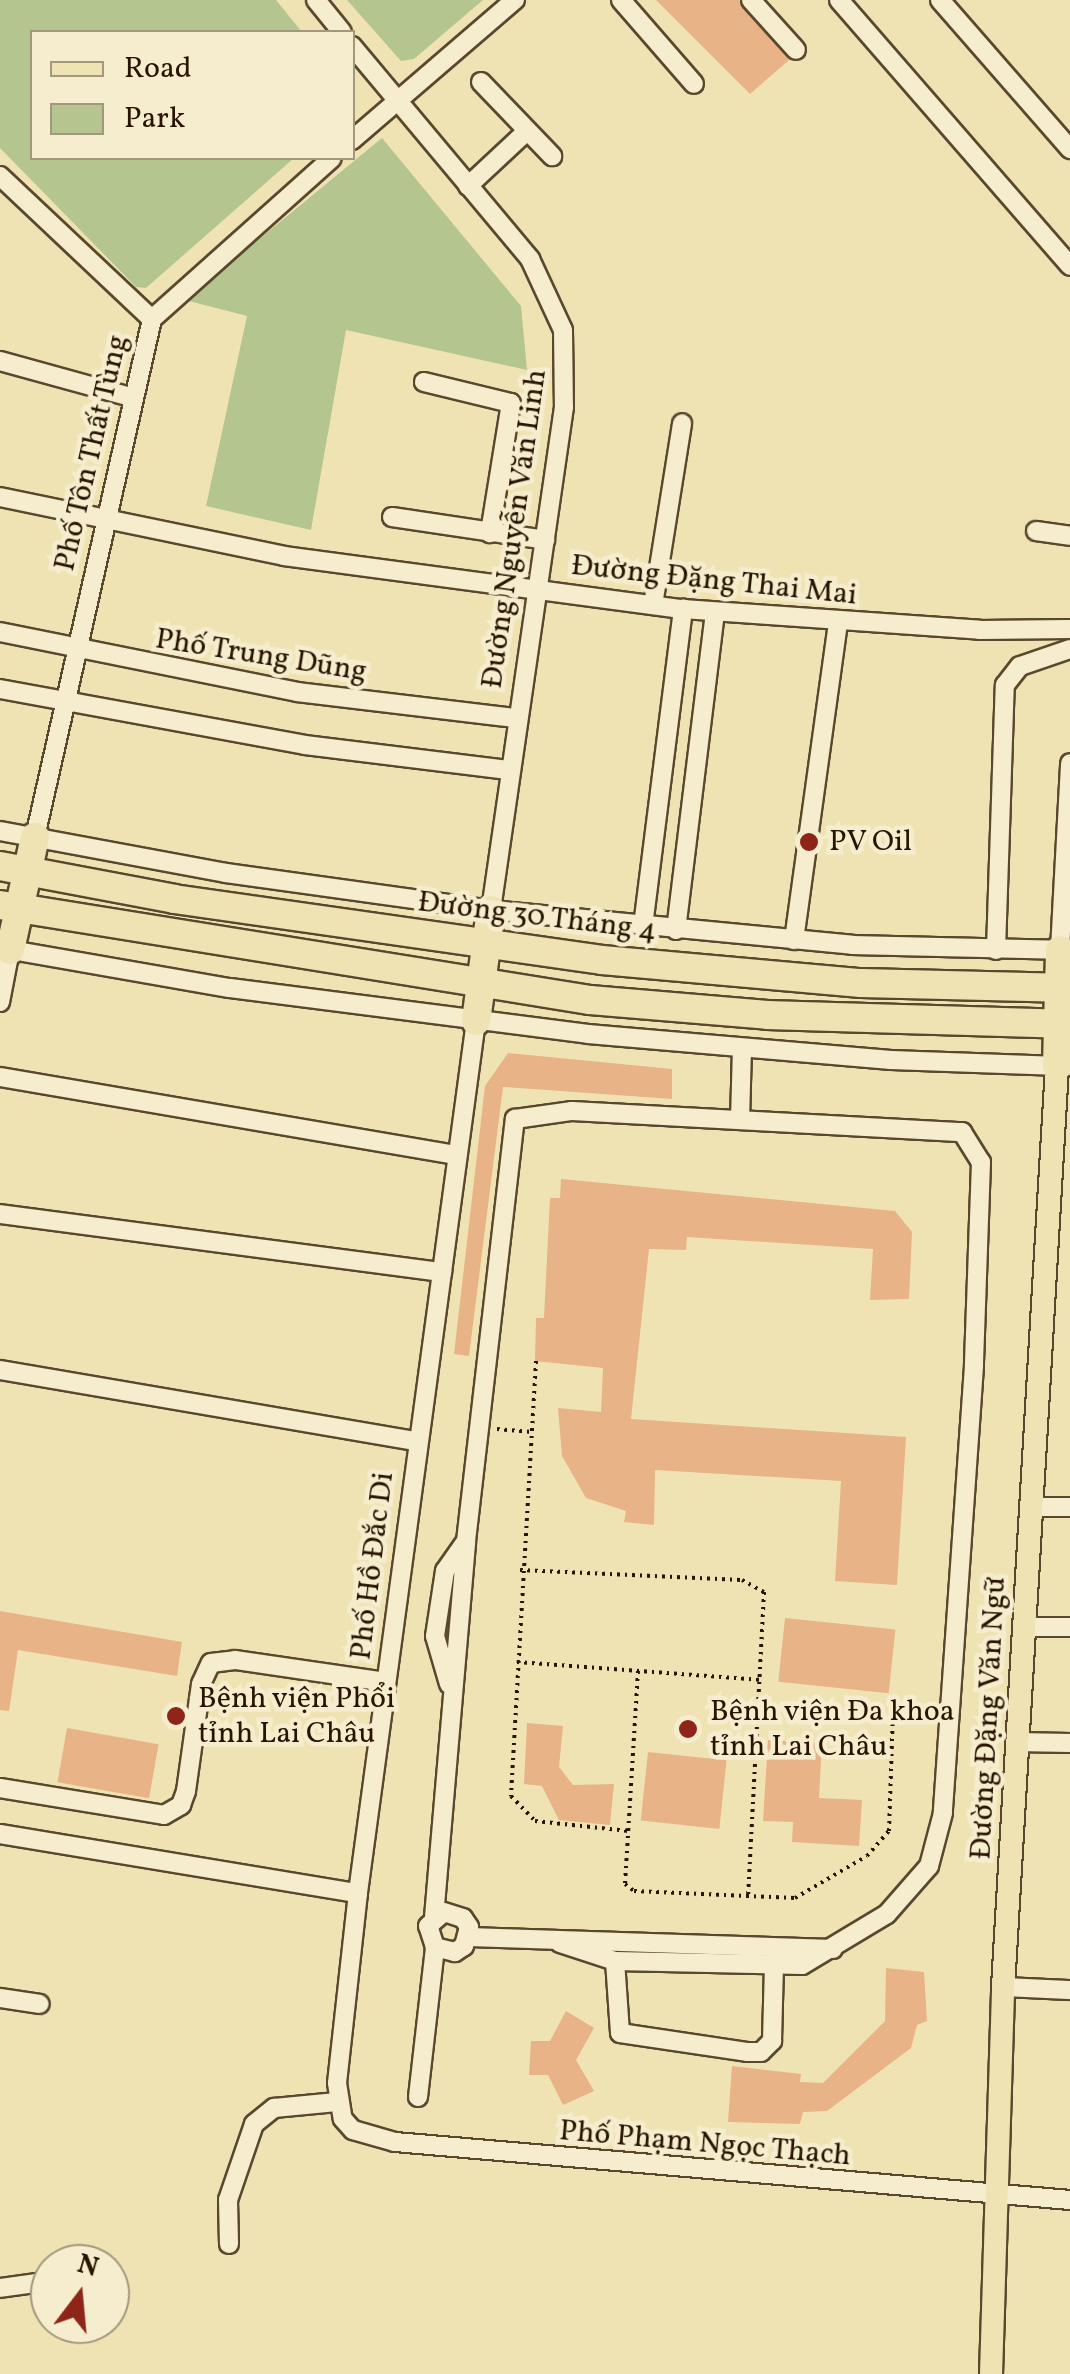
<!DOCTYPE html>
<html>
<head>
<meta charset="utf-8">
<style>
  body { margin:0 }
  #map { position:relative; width:1070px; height:2374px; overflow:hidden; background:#f0e3b3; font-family:Vollkorn,serif }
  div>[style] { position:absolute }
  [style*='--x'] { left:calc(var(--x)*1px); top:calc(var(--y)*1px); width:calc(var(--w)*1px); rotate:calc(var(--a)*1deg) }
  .green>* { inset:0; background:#b5c590 }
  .building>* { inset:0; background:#e8b387; transform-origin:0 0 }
  .path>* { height:4px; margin-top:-2px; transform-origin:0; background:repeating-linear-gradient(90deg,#281501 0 2.5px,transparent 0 7.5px) }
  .roads { filter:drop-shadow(2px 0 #5a482e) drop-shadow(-2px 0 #5a482e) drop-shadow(0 2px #5a482e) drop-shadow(0 -2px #5a482e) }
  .minor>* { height:18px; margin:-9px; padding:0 9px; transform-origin:9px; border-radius:9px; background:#f5edce }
  .major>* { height:22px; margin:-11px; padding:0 11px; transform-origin:11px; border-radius:11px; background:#f0e3b3 }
  .highway>* { height:28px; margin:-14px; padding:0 14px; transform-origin:14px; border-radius:14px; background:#f0e3b3 }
  .dots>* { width:28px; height:28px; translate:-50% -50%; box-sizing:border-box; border:5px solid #f5edce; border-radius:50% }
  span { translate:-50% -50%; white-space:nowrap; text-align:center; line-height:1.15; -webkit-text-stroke:9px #f5edce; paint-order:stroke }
  .street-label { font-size:30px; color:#281501 }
  .poi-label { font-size:30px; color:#281501 }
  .left { translate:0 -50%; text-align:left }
  .legend { position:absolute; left:30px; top:30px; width:325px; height:130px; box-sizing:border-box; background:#f5edce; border:2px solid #a3977c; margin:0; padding:12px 18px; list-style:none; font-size:30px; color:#281501 }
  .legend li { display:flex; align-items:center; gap:20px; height:50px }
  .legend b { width:50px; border:2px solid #a3977c }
  .north { position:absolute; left:30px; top:2244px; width:100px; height:100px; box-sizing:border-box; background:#f5edce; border:2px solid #a3977c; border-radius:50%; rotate:16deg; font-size:28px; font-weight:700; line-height:40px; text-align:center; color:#281501 }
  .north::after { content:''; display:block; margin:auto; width:35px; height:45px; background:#8f2418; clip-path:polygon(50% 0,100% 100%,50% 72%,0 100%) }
</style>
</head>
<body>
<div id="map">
  <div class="green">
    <div style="clip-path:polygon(0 0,276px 0,302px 32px,32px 32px,32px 158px,294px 158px,146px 288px,136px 287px,0 148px)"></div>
    <div style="clip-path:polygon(347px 0,483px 0,414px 59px,401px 61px)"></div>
    <div style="clip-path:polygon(382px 138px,521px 306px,527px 370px,346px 330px,311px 530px,206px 506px,247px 316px,185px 300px)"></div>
  </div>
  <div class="building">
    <div style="clip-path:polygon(656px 0,739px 0,789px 60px,750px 94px)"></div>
    <div style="clip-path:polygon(508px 1053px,672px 1069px,672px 1099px,503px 1087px,469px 1356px,454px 1354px,485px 1086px)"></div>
    <div style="clip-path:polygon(561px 1179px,895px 1211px,912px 1232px,909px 1299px,870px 1300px,873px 1249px,687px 1237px,686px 1250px,649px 1249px,631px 1419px,906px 1437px,897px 1585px,835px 1581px,841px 1481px,655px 1470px,654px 1525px,624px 1522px,626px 1511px,586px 1498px,562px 1456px,558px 1408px,601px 1412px,603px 1368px,535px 1361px,536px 1318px,544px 1318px,550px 1198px,560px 1198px)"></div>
    <div style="clip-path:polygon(0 1611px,182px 1642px,177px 1676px,18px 1650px,9px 1711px,0 1710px)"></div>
    <div style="left:785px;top:1618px;width:111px;height:64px;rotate:6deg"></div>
    <div style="clip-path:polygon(527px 1723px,563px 1726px,559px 1767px,573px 1785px,614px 1784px,610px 1825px,559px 1820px,542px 1786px,524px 1784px)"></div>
    <div style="left:67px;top:1728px;width:93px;height:55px;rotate:10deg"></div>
    <div style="clip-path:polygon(768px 1740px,822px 1743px,819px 1798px,862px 1800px,859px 1846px,792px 1842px,793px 1822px,763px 1821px)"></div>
    <div style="left:648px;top:1752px;width:79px;height:69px;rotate:6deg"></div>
    <div style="clip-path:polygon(886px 1968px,924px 1972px,927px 2021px,917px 2025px,911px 2048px,827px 2111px,803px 2112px,800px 2124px,728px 2122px,732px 2066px,801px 2074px,800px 2082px,823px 2083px,885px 2021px)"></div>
    <div style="clip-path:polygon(566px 2011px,594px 2028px,576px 2060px,594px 2091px,563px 2105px,548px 2075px,529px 2075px,531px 2041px,550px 2041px)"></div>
  </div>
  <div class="path">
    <div style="--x:536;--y:1361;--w:436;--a:93.3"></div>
    <div style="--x:511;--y:1796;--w:35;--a:46"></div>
    <div style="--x:535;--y:1821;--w:94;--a:6.1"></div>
    <div style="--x:497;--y:1429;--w:35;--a:5"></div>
    <div style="--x:520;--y:1570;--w:222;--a:2.6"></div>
    <div style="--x:742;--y:1580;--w:25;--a:29"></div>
    <div style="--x:764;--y:1592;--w:306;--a:93"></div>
    <div style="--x:517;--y:1662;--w:246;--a:4.2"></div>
    <div style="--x:638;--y:1671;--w:213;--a:93.5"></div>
    <div style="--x:625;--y:1884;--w:11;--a:38"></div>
    <div style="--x:634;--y:1891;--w:161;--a:2.5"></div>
    <div style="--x:795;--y:1898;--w:83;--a:-30.3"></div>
    <div style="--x:867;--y:1856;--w:33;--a:-49"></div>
    <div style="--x:889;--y:1831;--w:122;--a:-88.1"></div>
  </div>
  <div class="roads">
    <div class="minor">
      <div style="--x:316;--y:0;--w:41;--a:50.9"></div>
      <div style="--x:621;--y:0;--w:111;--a:49"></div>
      <div style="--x:751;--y:0;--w:67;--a:48"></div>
      <div style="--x:839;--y:0;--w:352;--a:49"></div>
      <div style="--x:940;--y:0;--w:198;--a:48.9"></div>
      <div style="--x:352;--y:46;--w:278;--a:50.1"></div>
      <div style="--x:530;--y:259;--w:78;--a:65.1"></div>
      <div style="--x:563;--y:330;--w:77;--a:89.3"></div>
      <div style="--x:564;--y:407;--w:508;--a:98.26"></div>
      <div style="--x:481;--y:82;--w:103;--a:46.2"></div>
      <div style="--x:352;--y:140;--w:215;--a:-40.7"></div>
      <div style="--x:0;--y:176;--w:209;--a:43.3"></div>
      <div style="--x:468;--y:186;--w:81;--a:-43"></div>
      <div style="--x:0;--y:361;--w:136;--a:15.4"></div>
      <div style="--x:424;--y:382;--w:89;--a:13.6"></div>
      <div style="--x:511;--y:403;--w:132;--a:99.2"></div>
      <div style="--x:0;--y:497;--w:290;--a:11.7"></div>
      <div style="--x:284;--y:556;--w:403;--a:7.6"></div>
      <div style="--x:683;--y:609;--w:298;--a:4"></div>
      <div style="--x:980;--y:630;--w:90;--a:-0.6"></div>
      <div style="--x:392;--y:517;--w:155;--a:8.5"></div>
      <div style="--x:1036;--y:531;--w:34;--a:8"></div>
      <div style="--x:653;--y:605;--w:184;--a:-80.9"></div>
      <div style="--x:0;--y:632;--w:303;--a:11.4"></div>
      <div style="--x:297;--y:692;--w:221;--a:6.8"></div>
      <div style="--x:0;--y:689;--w:310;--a:10.4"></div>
      <div style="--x:305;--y:745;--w:205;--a:7"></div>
      <div style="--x:0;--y:831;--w:230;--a:10.5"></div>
      <div style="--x:226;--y:873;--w:268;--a:7.9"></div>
      <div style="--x:491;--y:910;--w:363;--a:5.5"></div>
      <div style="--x:852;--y:945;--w:218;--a:1.3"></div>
      <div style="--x:35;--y:837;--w:531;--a:-77.27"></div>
      <div style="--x:152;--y:319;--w:241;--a:-41.8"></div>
      <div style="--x:643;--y:926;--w:320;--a:-82.8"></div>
      <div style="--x:676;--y:930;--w:320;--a:-83"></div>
      <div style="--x:794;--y:940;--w:321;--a:-82.1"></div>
      <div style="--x:0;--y:948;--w:233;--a:9.9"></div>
      <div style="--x:230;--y:988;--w:361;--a:7.3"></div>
      <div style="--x:588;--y:1034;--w:304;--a:4.9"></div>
      <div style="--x:891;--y:1060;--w:176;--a:2"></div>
      <div style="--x:996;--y:950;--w:265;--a:-88.1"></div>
      <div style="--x:1005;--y:685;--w:24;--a:-52"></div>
      <div style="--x:1020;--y:666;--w:53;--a:-18.8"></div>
      <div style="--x:1060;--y:950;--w:187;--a:-86.9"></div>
      <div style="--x:0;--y:1002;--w:53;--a:-79.1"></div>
      <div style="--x:476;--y:1021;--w:880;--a:97.71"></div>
      <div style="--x:358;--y:1893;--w:191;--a:96.3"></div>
      <div style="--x:337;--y:2083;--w:36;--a:81"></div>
      <div style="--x:343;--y:2119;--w:15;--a:48"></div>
      <div style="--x:353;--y:2130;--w:44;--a:15.9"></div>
      <div style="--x:395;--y:2142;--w:677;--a:4.91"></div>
      <div style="--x:0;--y:1077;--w:463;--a:9.7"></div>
      <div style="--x:740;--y:1120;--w:71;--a:-88.4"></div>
      <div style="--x:0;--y:1214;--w:446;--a:7.5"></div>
      <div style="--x:0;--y:1370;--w:423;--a:9.7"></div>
      <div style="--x:1033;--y:1507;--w:37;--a:0"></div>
      <div style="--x:1024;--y:1627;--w:46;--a:0"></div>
      <div style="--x:449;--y:1684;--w:50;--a:-106.3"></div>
      <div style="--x:435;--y:1636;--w:66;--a:-81.3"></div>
      <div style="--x:445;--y:1571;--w:33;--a:-55"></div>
      <div style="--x:1016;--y:1742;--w:54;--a:1.1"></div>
      <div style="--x:0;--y:1788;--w:166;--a:9.3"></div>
      <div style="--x:164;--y:1815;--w:20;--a:-30"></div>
      <div style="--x:181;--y:1805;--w:15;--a:-70"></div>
      <div style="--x:186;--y:1791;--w:108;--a:-82"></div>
      <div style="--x:201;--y:1684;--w:23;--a:-65"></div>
      <div style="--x:211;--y:1663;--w:24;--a:-7"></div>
      <div style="--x:235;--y:1660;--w:152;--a:8.3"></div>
      <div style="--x:0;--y:1834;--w:363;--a:9.4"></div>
      <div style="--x:434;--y:1917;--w:377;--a:-85.1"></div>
      <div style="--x:466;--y:1541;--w:425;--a:-83.4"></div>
      <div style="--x:515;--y:1119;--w:58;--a:-8"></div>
      <div style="--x:572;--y:1111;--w:391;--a:3.1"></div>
      <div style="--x:962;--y:1132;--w:36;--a:58"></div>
      <div style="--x:981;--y:1162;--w:204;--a:92"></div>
      <div style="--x:974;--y:1366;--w:448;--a:94"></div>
      <div style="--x:943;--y:1813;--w:55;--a:104.8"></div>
      <div style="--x:929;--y:1866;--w:64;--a:131.2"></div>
      <div style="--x:887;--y:1914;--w:99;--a:149"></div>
      <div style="--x:802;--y:1965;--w:187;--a:-178.8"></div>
      <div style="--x:615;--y:1961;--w:58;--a:-161.9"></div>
      <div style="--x:469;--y:1937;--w:364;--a:1.9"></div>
      <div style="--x:615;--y:1961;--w:72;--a:86"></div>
      <div style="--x:620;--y:2033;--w:128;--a:8.5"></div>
      <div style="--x:747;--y:2052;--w:14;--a:0"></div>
      <div style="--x:761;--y:2052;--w:16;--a:-45"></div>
      <div style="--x:772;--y:2041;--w:74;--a:-88.5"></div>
      <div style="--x:1003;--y:1987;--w:67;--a:2.6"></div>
      <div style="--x:0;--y:1998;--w:40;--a:8.5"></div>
      <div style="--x:418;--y:2097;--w:151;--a:-83.5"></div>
      <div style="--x:435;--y:1947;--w:22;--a:-108"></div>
      <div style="--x:428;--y:1926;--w:21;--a:-41"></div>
      <div style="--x:444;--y:1912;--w:20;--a:18"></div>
      <div style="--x:463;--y:1918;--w:11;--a:56"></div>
      <div style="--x:469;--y:1927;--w:20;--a:105"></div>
      <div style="--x:464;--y:1946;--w:11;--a:146"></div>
      <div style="--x:455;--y:1952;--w:21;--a:-166"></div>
      <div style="--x:229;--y:2244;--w:44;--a:-91.3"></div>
      <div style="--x:228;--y:2200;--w:80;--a:-71.1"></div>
      <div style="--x:254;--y:2124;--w:26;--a:-39"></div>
      <div style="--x:274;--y:2108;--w:63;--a:-5.4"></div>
      <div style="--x:0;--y:2288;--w:50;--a:-8"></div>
    </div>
    <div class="major">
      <div style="--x:991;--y:2374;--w:387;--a:-88.2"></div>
      <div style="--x:1003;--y:1987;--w:923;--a:-86.64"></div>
    </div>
    <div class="highway">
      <div style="--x:0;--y:866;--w:177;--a:10.7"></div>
      <div style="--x:174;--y:899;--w:432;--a:8.1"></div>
      <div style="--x:602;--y:960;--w:260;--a:5.1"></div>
      <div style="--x:861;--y:983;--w:209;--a:1.4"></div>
      <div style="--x:0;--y:905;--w:598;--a:9.15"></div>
      <div style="--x:590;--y:1000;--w:178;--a:4.8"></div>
      <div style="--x:767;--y:1015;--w:303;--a:1.7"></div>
      <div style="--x:10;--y:950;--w:116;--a:-77.5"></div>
      <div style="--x:476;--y:1021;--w:112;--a:-82.3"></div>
      <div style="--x:1057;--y:1066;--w:116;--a:-88.5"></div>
    </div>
  </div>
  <div class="dots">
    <div style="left:809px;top:842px;background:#8f2418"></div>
    <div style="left:176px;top:1716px;background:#8f2418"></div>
    <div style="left:688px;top:1729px;background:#8f2418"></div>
  </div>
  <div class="street-label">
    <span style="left:92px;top:453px;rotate:-77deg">Phố Tôn Thất Tùng</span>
    <span style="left:515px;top:529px;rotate:-82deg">Đường Nguyễn Văn Linh</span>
    <span style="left:714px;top:581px;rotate:6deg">Đường Đặng Thai Mai</span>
    <span style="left:261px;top:656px;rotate:9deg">Phố Trung Dũng</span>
    <span style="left:537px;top:917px;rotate:7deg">Đường 30 Tháng 4</span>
    <span style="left:373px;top:1566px;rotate:-83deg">Phố Hồ Đắc Di</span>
    <span style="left:989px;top:1718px;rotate:-87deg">Đường Đặng Văn Ngữ</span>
    <span style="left:705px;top:2144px;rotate:5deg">Phố Phạm Ngọc Thạch</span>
  </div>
  <div class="poi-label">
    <span class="left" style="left:829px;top:842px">PV Oil</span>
    <span class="left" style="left:198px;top:1716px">Bệnh viện Phổi<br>tỉnh Lai Châu</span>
    <span class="left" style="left:710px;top:1729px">Bệnh viện Đa khoa<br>tỉnh Lai Châu</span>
  </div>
  <ul class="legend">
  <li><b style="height:12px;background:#f0e3b3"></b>Road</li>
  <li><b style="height:28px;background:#b5c590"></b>Park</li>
  </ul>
  <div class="north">N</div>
</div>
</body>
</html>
